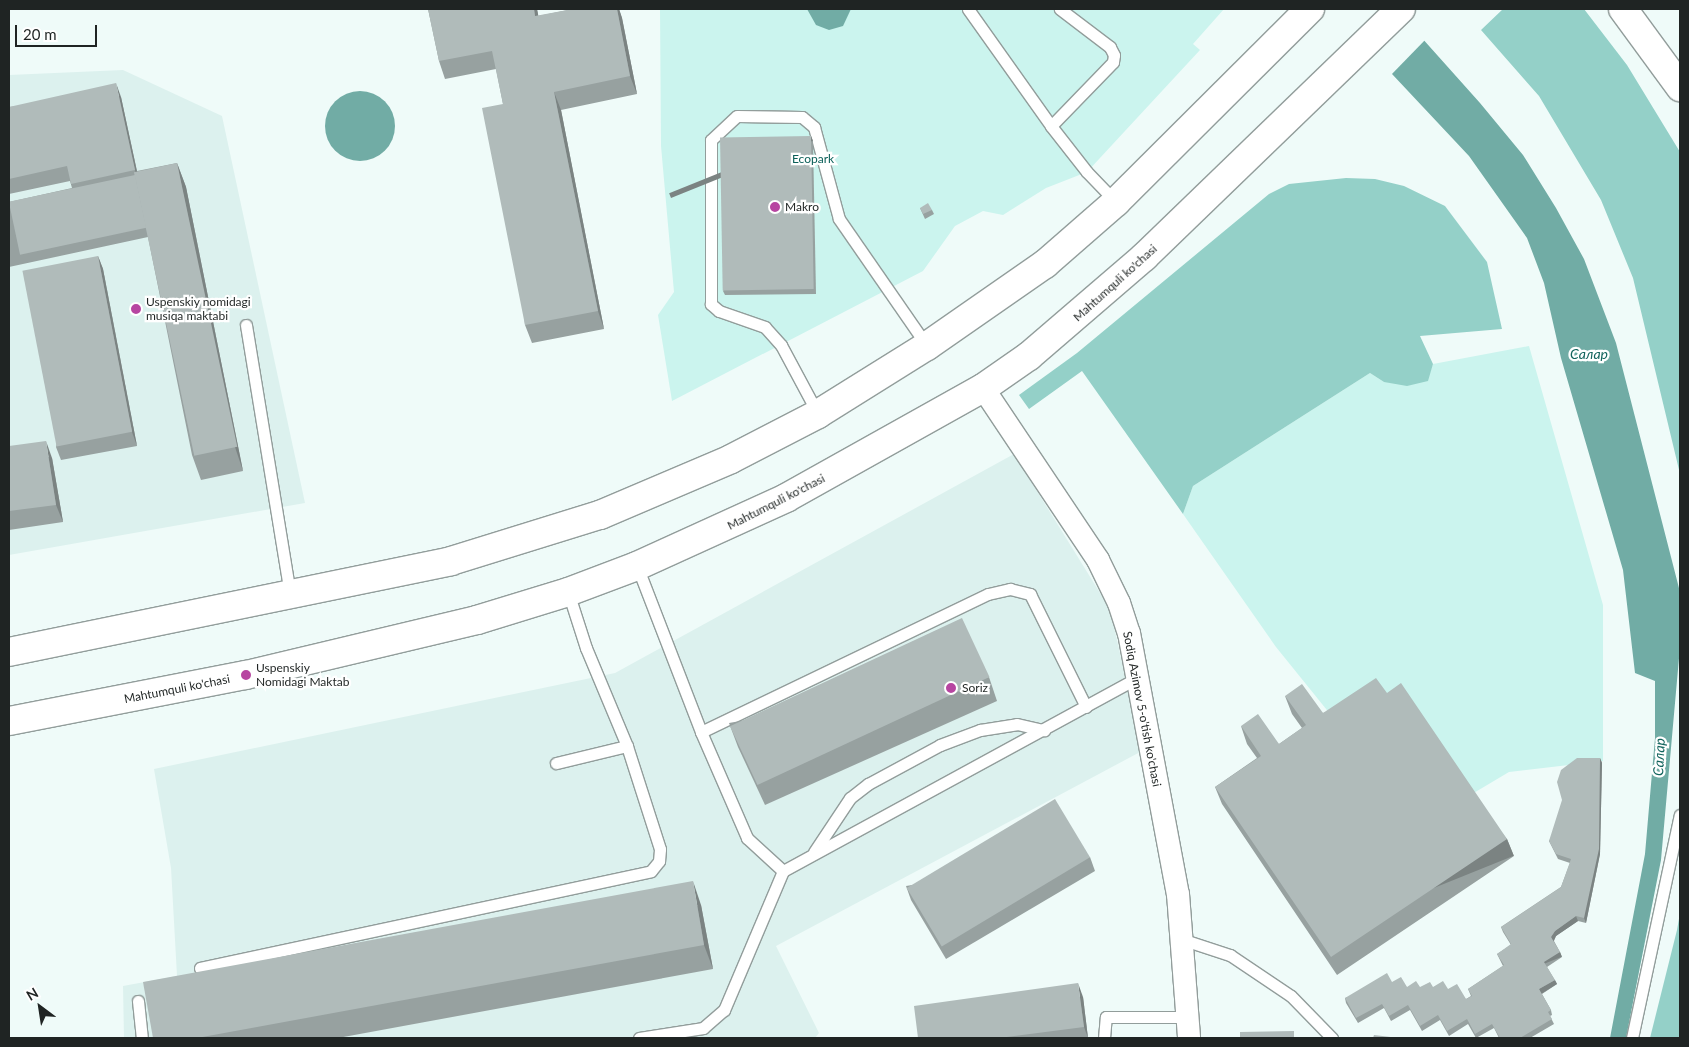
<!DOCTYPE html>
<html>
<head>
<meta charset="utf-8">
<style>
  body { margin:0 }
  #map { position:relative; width:1689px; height:1047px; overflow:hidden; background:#effbf9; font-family:Lato,sans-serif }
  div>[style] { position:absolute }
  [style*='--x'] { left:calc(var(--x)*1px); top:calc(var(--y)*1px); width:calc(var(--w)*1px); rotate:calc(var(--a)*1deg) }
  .built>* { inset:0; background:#dcf1ee }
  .green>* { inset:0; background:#cbf4ee }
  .forest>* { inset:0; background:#94d0c8 }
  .water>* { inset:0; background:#71aca5 }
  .round { border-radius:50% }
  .pier>* { inset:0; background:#effbf9 }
  .roads { filter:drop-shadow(1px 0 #929d9b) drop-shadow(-1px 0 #929d9b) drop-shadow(0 1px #929d9b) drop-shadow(0 -1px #929d9b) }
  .service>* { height:11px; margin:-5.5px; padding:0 5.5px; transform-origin:5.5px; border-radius:5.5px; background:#fff }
  .minor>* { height:22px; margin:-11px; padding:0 11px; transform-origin:11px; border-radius:11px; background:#fff }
  .primary>* { height:28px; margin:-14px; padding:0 14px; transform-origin:14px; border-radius:14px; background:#fff }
  .wall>* { inset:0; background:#97a1a0 }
  .shaded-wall>* { inset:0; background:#7b8382; transform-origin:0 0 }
  .building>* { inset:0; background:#b0bbba; transform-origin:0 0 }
  .dots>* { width:14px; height:14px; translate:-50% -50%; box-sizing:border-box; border:2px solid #fff; border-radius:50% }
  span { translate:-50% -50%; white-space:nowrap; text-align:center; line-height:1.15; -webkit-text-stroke:4.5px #fff; paint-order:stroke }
  .park-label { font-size:12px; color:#0b6059 }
  .poi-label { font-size:12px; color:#1f2423 }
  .left { translate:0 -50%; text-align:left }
  .street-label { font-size:12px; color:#1f2423 }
  .water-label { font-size:14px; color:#12645d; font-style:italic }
  .frame { position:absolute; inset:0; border:10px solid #1f2423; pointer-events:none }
  .north { position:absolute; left:15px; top:982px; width:50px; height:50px; -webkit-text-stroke:4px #fff; paint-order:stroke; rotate:329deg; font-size:14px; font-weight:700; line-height:20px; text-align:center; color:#1f2423 }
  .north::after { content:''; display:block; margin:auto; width:18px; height:22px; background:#1f2423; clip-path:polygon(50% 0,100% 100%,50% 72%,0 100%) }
  .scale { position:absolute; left:15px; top:25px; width:82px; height:22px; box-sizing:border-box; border:2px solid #1f2423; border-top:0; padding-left:6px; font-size:15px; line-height:18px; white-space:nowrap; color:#1f2423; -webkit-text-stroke:4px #fff; paint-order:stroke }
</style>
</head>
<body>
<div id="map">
  <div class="built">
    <div style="clip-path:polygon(123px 70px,222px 116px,305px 503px,9px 555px,9px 75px)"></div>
    <div style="clip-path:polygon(1014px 454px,1110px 609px,1142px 751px,776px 946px,819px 1033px,815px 1038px,124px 1038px,123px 986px,177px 976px,171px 868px,154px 769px,615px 673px)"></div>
  </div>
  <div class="green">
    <div style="clip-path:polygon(660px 9px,1224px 9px,1193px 44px,1200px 50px,1087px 172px,1046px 188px,1003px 215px,983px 211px,955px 226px,923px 271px,672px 401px,658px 315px,674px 292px,661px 146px)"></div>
    <div style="clip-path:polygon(1529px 346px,1603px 605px,1603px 761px,1509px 772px,1472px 794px,1339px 725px,1276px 647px,1183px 514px,1193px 486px,1370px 373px,1384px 382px,1427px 381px,1433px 364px)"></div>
  </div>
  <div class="forest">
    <div style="clip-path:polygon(1503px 9px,1584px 9px,1627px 65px,1680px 152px,1680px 474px,1633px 278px,1601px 200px,1539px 96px,1481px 30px)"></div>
    <div style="clip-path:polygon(1346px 178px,1375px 179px,1404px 186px,1445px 206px,1487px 262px,1502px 329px,1420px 336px,1433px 364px,1428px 381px,1407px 386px,1384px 382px,1370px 373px,1193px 486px,1183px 514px,1082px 371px,1029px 409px,1019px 395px,1077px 353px,1269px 194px,1289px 184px)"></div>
    <div style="clip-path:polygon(1680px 913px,1680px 1038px,1650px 1038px,1677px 930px)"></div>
  </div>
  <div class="water">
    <div style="clip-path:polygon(807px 9px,851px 9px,843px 26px,829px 30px,816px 25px)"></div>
    <div style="clip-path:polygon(1331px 9px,1396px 9px,1480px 103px,1523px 155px,1556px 208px,1584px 259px,1616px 343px,1680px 592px,1680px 647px,1661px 860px,1626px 1038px,1610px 1038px,1645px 854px,1655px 738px,1655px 681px,1635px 673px,1623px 570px,1561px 358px,1544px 283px,1527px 238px,1469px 156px)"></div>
    <div class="round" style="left:325px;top:91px;width:70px;height:70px"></div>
  </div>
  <div class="pier">
    <div style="clip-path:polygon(1329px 9px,1399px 9px,1426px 39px,1390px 76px)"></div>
  </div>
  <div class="roads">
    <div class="service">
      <div style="--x:968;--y:9;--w:143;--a:54.6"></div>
      <div style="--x:1051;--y:126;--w:58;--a:52"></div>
      <div style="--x:1087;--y:172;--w:42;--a:46"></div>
      <div style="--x:1051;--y:126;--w:89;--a:-45.9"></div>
      <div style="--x:1113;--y:62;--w:7;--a:-82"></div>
      <div style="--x:1114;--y:55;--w:9;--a:-117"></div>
      <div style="--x:1110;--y:47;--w:63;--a:-142.8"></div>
      <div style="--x:246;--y:325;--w:273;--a:80.7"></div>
      <div style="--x:818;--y:414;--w:78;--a:-118.2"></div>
      <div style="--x:781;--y:345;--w:24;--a:-132"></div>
      <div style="--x:765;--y:327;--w:49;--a:-160.8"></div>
      <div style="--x:719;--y:311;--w:11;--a:-139"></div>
      <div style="--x:711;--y:304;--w:164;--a:-90"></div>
      <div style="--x:711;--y:140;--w:35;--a:-43"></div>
      <div style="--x:737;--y:116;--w:65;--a:0.9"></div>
      <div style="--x:802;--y:117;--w:16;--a:40"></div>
      <div style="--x:814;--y:127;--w:95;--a:74.8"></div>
      <div style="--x:839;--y:219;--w:155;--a:55.3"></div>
      <div style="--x:637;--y:566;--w:178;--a:68.9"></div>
      <div style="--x:701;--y:732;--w:318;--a:-25.7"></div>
      <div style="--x:988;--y:594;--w:23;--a:-13"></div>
      <div style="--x:1010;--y:589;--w:21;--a:14"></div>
      <div style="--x:1030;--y:594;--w:126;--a:63.6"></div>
      <div style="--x:701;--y:732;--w:116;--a:66.5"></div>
      <div style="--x:747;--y:838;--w:49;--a:42.5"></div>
      <div style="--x:783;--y:871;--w:403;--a:-28.6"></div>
      <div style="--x:556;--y:763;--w:73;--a:-13.5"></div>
      <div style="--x:814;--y:852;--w:65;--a:-56.3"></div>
      <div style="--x:850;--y:798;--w:23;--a:-38"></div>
      <div style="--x:868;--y:784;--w:82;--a:-28.4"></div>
      <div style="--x:940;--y:745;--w:43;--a:-20.6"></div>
      <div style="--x:980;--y:730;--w:37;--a:-9"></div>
      <div style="--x:1017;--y:724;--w:28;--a:13"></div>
      <div style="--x:1181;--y:939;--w:52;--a:18.1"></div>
      <div style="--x:1230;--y:955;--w:73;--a:33.9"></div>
      <div style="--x:1291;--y:996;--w:59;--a:45.7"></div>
      <div style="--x:200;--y:968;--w:461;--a:-12.1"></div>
      <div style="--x:651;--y:871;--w:13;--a:-51"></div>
      <div style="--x:659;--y:861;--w:12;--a:-85"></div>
      <div style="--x:660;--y:849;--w:108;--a:-107.8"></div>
      <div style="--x:627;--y:746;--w:106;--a:-112.7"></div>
      <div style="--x:586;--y:648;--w:59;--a:-107.8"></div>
      <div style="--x:138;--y:1001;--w:37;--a:84"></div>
      <div style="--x:639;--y:1038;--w:65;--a:-8.9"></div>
      <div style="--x:703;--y:1028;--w:28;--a:-41"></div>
      <div style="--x:724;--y:1010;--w:151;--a:-67"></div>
      <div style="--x:1104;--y:1038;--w:21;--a:-85"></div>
      <div style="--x:1106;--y:1017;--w:82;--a:0"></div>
      <div style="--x:1632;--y:1038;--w:228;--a:-77.9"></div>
    </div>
    <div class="minor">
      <div style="--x:983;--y:388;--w:207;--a:56.2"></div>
      <div style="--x:1098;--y:560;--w:48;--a:64"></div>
      <div style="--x:1119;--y:603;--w:32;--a:72"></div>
      <div style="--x:1129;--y:633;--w:266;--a:79.4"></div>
      <div style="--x:1178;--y:894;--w:144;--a:85.6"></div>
    </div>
    <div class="primary">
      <div style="--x:1623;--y:9;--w:97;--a:53.8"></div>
      <div style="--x:9;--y:652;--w:451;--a:-11.6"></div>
      <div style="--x:451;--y:561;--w:156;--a:-17.2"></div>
      <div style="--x:600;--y:515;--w:142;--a:-23.1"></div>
      <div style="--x:731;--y:459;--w:98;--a:-27.3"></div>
      <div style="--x:818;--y:414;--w:128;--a:-32"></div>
      <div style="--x:927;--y:346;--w:144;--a:-34.8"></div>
      <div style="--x:1045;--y:264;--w:94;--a:-41.1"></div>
      <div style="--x:1116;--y:202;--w:274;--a:-44.9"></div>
      <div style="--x:9;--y:721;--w:241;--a:-11"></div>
      <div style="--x:246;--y:675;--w:237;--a:-13.4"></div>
      <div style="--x:477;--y:620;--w:95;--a:-17.1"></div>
      <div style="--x:568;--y:592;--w:74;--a:-20.6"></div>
      <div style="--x:637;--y:566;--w:164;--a:-24.5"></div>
      <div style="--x:786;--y:498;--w:226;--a:-29.2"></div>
      <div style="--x:983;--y:388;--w:56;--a:-34.8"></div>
      <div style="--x:1029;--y:356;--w:152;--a:-40.7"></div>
      <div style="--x:1144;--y:257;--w:357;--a:-44"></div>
    </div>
  </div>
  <div class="wall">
    <div style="clip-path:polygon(428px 9px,537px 9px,538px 16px,573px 9px,619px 9px,622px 18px,637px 94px,561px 110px,604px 329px,532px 343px,525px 325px,503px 104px,496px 69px,445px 79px,439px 61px)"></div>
    <div style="clip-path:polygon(121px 97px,137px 171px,177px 163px,186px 187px,243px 471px,201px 480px,192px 455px,148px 237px,9px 267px,9px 202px,72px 188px,70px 181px,9px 194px,9px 107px)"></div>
    <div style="clip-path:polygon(811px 136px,813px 141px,816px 294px,725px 295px,723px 291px)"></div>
    <div style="clip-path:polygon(920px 208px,932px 210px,934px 214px,925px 219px)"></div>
    <div style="clip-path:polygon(98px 256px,103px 269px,137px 446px,61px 460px,56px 447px)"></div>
    <div style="clip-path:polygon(9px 446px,52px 458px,63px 522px,9px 530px)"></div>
    <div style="clip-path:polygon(989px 677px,997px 701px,765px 805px,738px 747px,729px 723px)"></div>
    <div style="clip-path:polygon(1387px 693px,1507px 839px,1514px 856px,1337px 975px,1222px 804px,1215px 787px,1257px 758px,1247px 744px,1241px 726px,1279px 744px,1302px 728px,1292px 714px,1285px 696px,1323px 713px)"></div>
    <div style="clip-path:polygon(1600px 758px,1602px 763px,1600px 854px,1586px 923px,1578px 921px,1556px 936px,1554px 941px,1560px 952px,1562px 957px,1547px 967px,1557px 984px,1542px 994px,1551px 1010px,1552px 1015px,1550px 1016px,1554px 1024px,1530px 1038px,1499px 1038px,1494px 1028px,1476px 1038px,1468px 1024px,1449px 1036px,1440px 1020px,1422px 1031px,1410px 1010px,1391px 1021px,1384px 1008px,1358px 1023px,1346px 1003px,1345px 998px,1392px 982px,1407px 987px,1433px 987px,1448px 989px,1466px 999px,1471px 996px,1468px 989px,1503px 966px,1497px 954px,1511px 945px,1503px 932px,1501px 927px,1561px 887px,1570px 863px,1558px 859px,1549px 841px)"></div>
    <div style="clip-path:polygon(1090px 857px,1095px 871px,946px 959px,911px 900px,906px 886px)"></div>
    <div style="clip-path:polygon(701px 905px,713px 969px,338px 1038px,153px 1038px)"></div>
    <div style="clip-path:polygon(1083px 997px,1088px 1038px,918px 1038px)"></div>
  </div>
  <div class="shaded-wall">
    <div style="clip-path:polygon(534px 9px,537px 9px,542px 34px,535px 16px)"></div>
    <div style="clip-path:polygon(617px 9px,619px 9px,622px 18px,637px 94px,630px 76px)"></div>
    <div style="clip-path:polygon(116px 83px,121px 97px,151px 237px,135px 170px)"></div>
    <div style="clip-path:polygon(554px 92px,561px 110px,604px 329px,598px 311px)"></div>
    <div style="left:811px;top:136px;width:5px;height:153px;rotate:68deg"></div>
    <div style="clip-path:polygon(177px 163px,186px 187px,243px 471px,235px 447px)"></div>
    <div style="clip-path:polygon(98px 256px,103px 269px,137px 446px,132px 432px)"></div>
    <div style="clip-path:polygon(46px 441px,52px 458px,63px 522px,56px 505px)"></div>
    <div style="clip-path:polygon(1600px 758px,1602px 763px,1600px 854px,1586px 923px,1584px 918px)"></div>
    <div style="left:1507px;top:839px;width:18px;height:212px;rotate:68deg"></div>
    <div style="clip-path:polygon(693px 881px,701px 905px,713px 969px,704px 945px)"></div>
    <div style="clip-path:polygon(1576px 916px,1578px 921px,1556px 936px,1553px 942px,1551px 937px,1555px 931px)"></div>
    <div style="left:1560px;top:952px;width:5px;height:19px;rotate:68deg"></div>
    <div style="clip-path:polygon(1555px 980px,1557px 984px,1541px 994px,1539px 989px)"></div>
    <div style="clip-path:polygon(1078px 983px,1083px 997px,1088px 1038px,1084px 1027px)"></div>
  </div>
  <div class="building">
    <div style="clip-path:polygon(428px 9px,534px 9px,535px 16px,573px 9px,617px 9px,630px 76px,554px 92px,598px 311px,525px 325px,482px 108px,503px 104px,492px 51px,439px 61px)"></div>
    <div style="clip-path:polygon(116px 83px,135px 170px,71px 184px,67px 166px,9px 179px,9px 107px)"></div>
    <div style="left:811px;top:136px;width:153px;height:91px;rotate:89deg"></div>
    <div style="left:177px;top:163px;width:290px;height:44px;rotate:78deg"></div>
    <div style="left:135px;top:175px;width:54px;height:129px;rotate:78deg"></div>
    <div style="clip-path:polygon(928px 203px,932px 210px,923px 214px,920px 208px)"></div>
    <div style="left:98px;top:256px;width:179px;height:77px;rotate:79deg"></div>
    <div style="clip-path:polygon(46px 441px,56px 505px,9px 511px,9px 446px)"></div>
    <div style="left:962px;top:618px;width:65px;height:256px;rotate:65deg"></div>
    <div style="clip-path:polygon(1376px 678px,1387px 693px,1401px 683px,1507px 839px,1331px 957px,1215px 787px,1261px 756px,1241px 726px,1258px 714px,1279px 744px,1306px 725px,1285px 696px,1302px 684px,1323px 713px)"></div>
    <div style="clip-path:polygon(1577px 758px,1600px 758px,1599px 849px,1584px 918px,1576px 916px,1555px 931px,1551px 937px,1560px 952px,1544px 962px,1555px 980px,1539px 989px,1551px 1010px,1548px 1012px,1552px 1019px,1520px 1038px,1500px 1038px,1492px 1024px,1475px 1034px,1467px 1019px,1447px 1031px,1438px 1015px,1420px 1026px,1408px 1005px,1389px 1016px,1382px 1004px,1356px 1018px,1345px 998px,1387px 973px,1392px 982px,1401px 977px,1407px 987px,1416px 981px,1420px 987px,1430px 982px,1433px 987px,1443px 981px,1448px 989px,1457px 984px,1466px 999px,1472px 996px,1468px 989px,1504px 965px,1497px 954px,1511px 944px,1501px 927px,1561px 887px,1571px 859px,1556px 854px,1549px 841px,1562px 800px,1557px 782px,1561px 770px)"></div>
    <div style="left:1055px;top:799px;width:68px;height:173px;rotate:59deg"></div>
    <div style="clip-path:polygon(693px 881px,704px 945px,197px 1038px,153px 1038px,143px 982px)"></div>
    <div style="clip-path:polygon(1078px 983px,1084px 1027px,999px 1038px,918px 1038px,914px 1006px)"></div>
    <div style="clip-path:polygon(1294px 1031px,1294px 1038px,1240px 1038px,1240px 1032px)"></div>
    <div style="clip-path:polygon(1374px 1035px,1399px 1038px,1373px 1038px)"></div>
  </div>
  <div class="dots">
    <div style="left:775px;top:207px;background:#b745a1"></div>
    <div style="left:136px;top:309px;background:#b745a1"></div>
    <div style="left:246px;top:675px;background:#b745a1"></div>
    <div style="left:951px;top:688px;background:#b745a1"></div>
  </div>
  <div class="park-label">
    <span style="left:813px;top:159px">Ecopark</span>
  </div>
  <div class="poi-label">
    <span class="left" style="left:785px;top:207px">Makro</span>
    <span class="left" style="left:146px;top:309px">Uspenskiy nomidagi<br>musiqa maktabi</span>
    <span class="left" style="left:256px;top:675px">Uspenskiy<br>Nomidagi Maktab</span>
    <span class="left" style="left:962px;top:688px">Soriz</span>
  </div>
  <div class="street-label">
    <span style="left:1115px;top:283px;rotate:-42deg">Mahtumquli ko'chasi</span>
    <span style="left:776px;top:502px;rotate:-27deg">Mahtumquli ko'chasi</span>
    <span style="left:177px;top:689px;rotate:-11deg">Mahtumquli ko'chasi</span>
    <span style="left:1142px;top:709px;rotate:79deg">Sodiq Azimov 5-o'tish ko'chasi</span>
  </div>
  <div class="water-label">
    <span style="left:1589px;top:354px">Салар</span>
    <span style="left:1659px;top:757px;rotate:-87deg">Салар</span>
  </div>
  <div class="frame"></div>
  <div class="north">N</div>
  <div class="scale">20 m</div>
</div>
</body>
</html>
